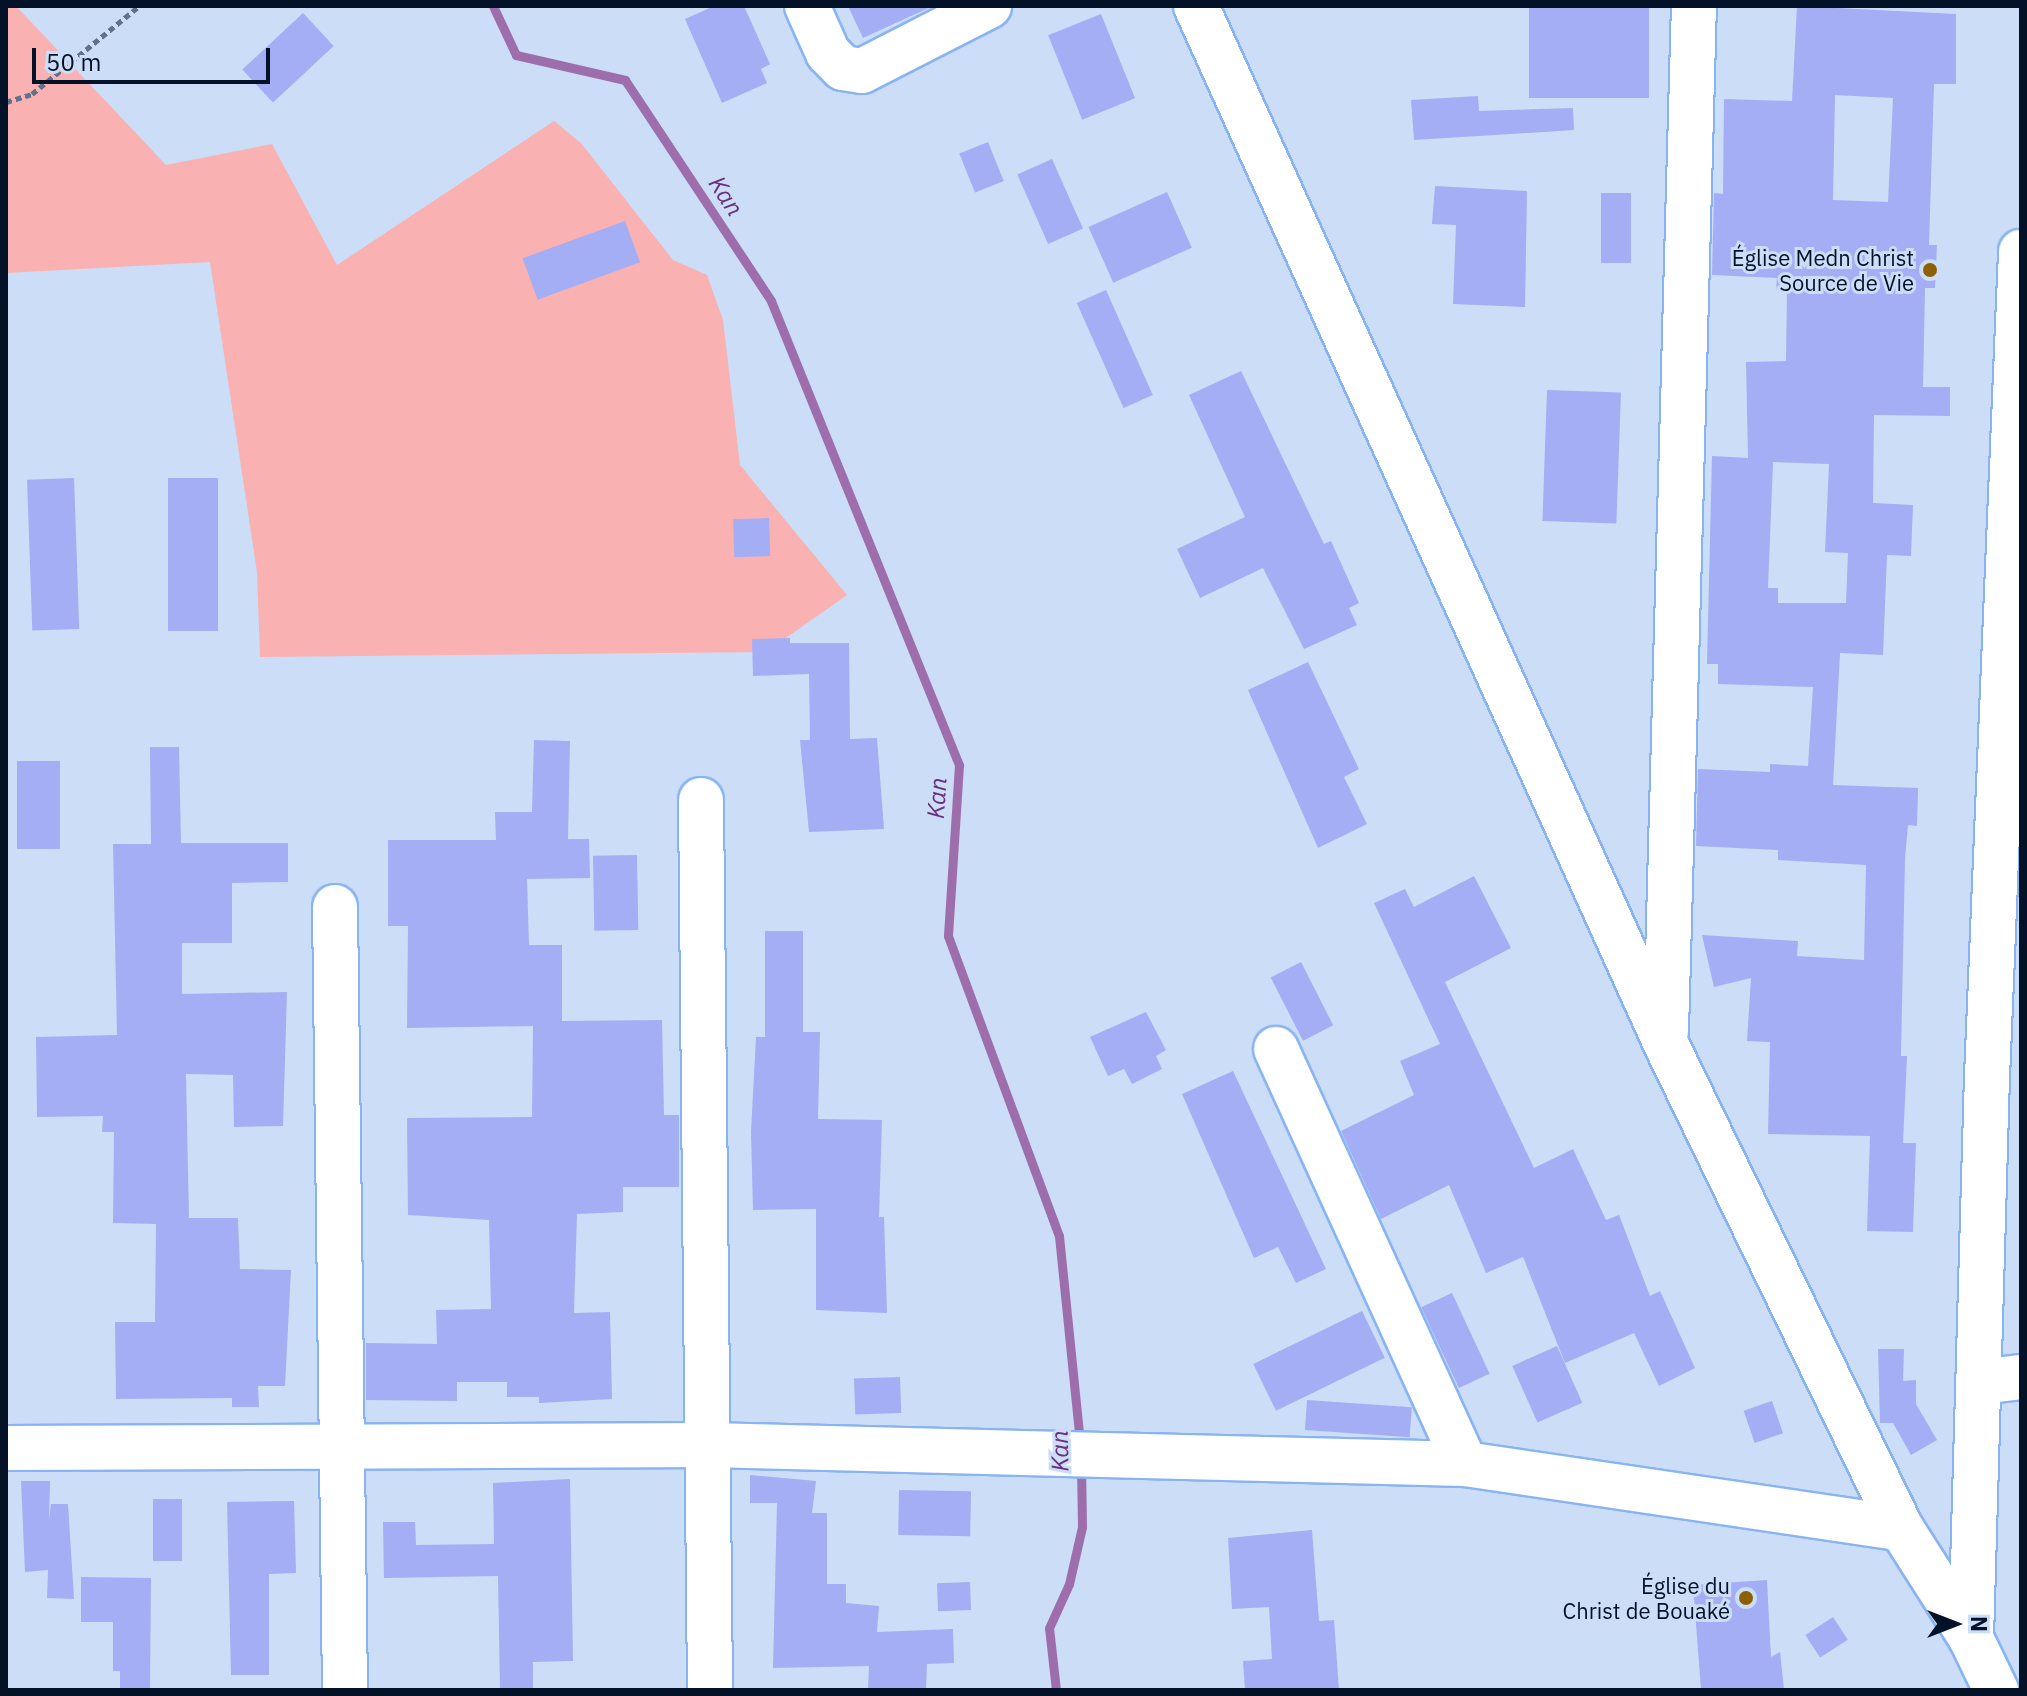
<!DOCTYPE html>
<html>
<head>
<meta charset="utf-8">
<style>
  body { margin:0 }
  #map { position:relative; width:2027px; height:1696px; overflow:hidden; background:#cbddf7; font-family:"IBM Plex Sans",sans-serif }
  div>[style] { position:absolute }
  [style*='--x'] { left:calc(var(--x)*1px); top:calc(var(--y)*1px); width:calc(var(--w)*1px); rotate:calc(var(--a)*1deg) }
  .green>* { inset:0; background:#fab1b2 }
  .stream>* { height:9px; margin:-4.5px; padding:0 4.5px; transform-origin:4.5px; border-radius:4.5px; background:#9e6eac }
  .building>* { inset:0; background:#a4aef4; transform-origin:0 0 }
  .path>* { height:5px; margin-top:-2.5px; transform-origin:0; background:repeating-linear-gradient(90deg,#627189 0 6px,transparent 0 10px) }
  .roads { filter:drop-shadow(2px 0 #89b4f3) drop-shadow(-2px 0 #89b4f3) drop-shadow(0 2px #89b4f3) drop-shadow(0 -2px #89b4f3) }
  .minor>* { height:44px; margin:-22px; padding:0 22px; transform-origin:22px; border-radius:22px; background:#fff }
  .dots>* { width:22px; height:22px; translate:-50% -50%; box-sizing:border-box; border:4px solid #cbddf7; border-radius:50% }
  span { translate:-50% -50%; white-space:nowrap; text-align:center; line-height:1.15; -webkit-text-stroke:6px #cbddf7; paint-order:stroke }
  .poi-label { font-size:22px; color:#041228 }
  .right { translate:-100% -50%; text-align:right }
  .water-label { font-size:24px; color:#6b2f7c; font-style:italic }
  .frame { position:absolute; inset:0; border:8px solid #041228; pointer-events:none }
  .north { position:absolute; left:1915px; top:1584px; width:80px; height:80px; -webkit-text-stroke:6px #cbddf7; paint-order:stroke; rotate:90deg; font-size:22px; font-weight:700; line-height:32px; text-align:center; color:#041228 }
  .north::after { content:''; display:block; margin:auto; width:28px; height:36px; background:#041228; clip-path:polygon(50% 0,100% 100%,50% 72%,0 100%) }
  .scale { position:absolute; left:32px; top:48px; width:238px; height:36px; box-sizing:border-box; border:4px solid #041228; border-top:0; padding-left:10px; font-size:24px; line-height:28px; white-space:nowrap; color:#041228; -webkit-text-stroke:6px #cbddf7; paint-order:stroke }
</style>
</head>
<body>
<div id="map">
  <div class="green">
    <div style="clip-path:polygon(6px 6px,16px 6px,166px 165px,272px 144px,337px 265px,554px 121px,581px 143px,673px 260px,707px 275px,723px 320px,740px 465px,847px 595px,766px 652px,260px 657px,257px 572px,210px 262px,6px 273px)"></div>
  </div>
  <div class="stream">
    <div style="--x:493;--y:6;--w:54;--a:64.9"></div>
    <div style="--x:516;--y:55;--w:112;--a:12.9"></div>
    <div style="--x:625;--y:80;--w:265;--a:56.5"></div>
    <div style="--x:771;--y:301;--w:501;--a:67.94"></div>
    <div style="--x:959;--y:765;--w:171;--a:93.7"></div>
    <div style="--x:948;--y:936;--w:320;--a:69.7"></div>
    <div style="--x:1059;--y:1236;--w:206;--a:84.2"></div>
    <div style="--x:1056;--y:1690;--w:62;--a:-96.4"></div>
    <div style="--x:1049;--y:1628;--w:48;--a:-65.6"></div>
    <div style="--x:1069;--y:1584;--w:58;--a:-77.2"></div>
    <div style="--x:1082;--y:1527;--w:63;--a:-90.9"></div>
  </div>
  <div class="building">
    <div style="clip-path:polygon(714px 6px,744px 6px,770px 64px,761px 69px,767px 83px,722px 103px,685px 19px)"></div>
    <div style="clip-path:polygon(848px 6px,933px 6px,863px 38px)"></div>
    <div style="left:1529px;top:6px;width:120px;height:92px"></div>
    <div style="clip-path:polygon(evenodd,1797px 6px,1956px 14px,1956px 84px,1934px 84px,1929px 245px,1937px 245px,1935px 288px,1925px 288px,1923px 387px,1950px 387px,1950px 416px,1874px 415px,1873px 503px,1913px 505px,1911px 556px,1887px 555px,1883px 655px,1840px 653px,1833px 785px,1918px 788px,1917px 826px,1908px 825px,1905px 858px,1901px 1056px,1907px 1056px,1903px 1143px,1916px 1143px,1913px 1232px,1867px 1231px,1870px 1136px,1768px 1134px,1770px 1042px,1747px 1041px,1751px 978px,1714px 987px,1702px 935px,1798px 941px,1797px 956px,1864px 960px,1866px 865px,1778px 860px,1778px 850px,1696px 846px,1698px 769px,1770px 772px,1770px 764px,1808px 766px,1813px 687px,1718px 684px,1718px 664px,1707px 664px,1712px 456px,1748px 458px,1746px 362px,1786px 361px,1787px 290px,1776px 289px,1777px 278px,1712px 275px,1714px 193px,1723px 194px,1724px 99px,1792px 101px,1797px 6px,1835px 95px,1893px 98px,1888px 202px,1833px 200px,1835px 95px,1797px 6px,1773px 462px,1829px 464px,1825px 552px,1848px 553px,1846px 603px,1778px 603px,1778px 588px,1768px 588px,1773px 462px)"></div>
    <div style="left:303px;top:13px;width:45px;height:83px;rotate:47deg"></div>
    <div style="left:1101px;top:14px;width:91px;height:57px;rotate:68deg"></div>
    <div style="clip-path:polygon(1478px 96px,1479px 111px,1573px 108px,1574px 130px,1414px 140px,1411px 100px)"></div>
    <div style="left:988px;top:142px;width:42px;height:31px;rotate:68deg"></div>
    <div style="left:1052px;top:159px;width:76px;height:38px;rotate:66deg"></div>
    <div style="clip-path:polygon(1435px 186px,1527px 191px,1525px 307px,1453px 304px,1456px 225px,1432px 224px)"></div>
    <div style="left:1167px;top:192px;width:61px;height:86px;rotate:66deg"></div>
    <div style="left:1601px;top:193px;width:30px;height:70px"></div>
    <div style="left:625px;top:221px;width:44px;height:109px;rotate:70deg"></div>
    <div style="left:1106px;top:290px;width:115px;height:32px;rotate:66deg"></div>
    <div style="clip-path:polygon(1241px 371px,1324px 544px,1331px 541px,1359px 603px,1349px 608px,1357px 625px,1304px 649px,1263px 568px,1200px 598px,1177px 549px,1245px 517px,1189px 395px)"></div>
    <div style="left:1547px;top:390px;width:74px;height:131px;rotate:2deg"></div>
    <div style="left:74px;top:478px;width:151px;height:47px;rotate:88deg"></div>
    <div style="left:168px;top:478px;width:50px;height:153px"></div>
    <div style="left:769px;top:518px;width:38px;height:36px;rotate:88deg"></div>
    <div style="clip-path:polygon(790px 638px,790px 643px,849px 643px,850px 739px,877px 738px,884px 829px,809px 832px,800px 740px,810px 740px,809px 674px,753px 676px,752px 639px)"></div>
    <div style="clip-path:polygon(1308px 662px,1359px 769px,1344px 777px,1367px 824px,1318px 848px,1248px 690px)"></div>
    <div style="clip-path:polygon(534px 740px,570px 741px,568px 839px,589px 839px,590px 878px,527px 879px,529px 945px,562px 945px,562px 1021px,662px 1020px,664px 1115px,679px 1115px,679px 1187px,623px 1187px,623px 1212px,577px 1214px,574px 1313px,610px 1312px,612px 1399px,539px 1403px,539px 1397px,507px 1397px,507px 1382px,457px 1382px,457px 1401px,366px 1400px,366px 1343px,437px 1344px,436px 1310px,491px 1309px,489px 1220px,408px 1215px,407px 1118px,532px 1117px,533px 1026px,407px 1028px,408px 926px,388px 926px,388px 840px,496px 840px,495px 812px,532px 812px)"></div>
    <div style="clip-path:polygon(150px 747px,179px 747px,181px 843px,288px 843px,288px 882px,232px 883px,232px 943px,182px 943px,182px 994px,287px 992px,283px 1126px,234px 1127px,233px 1075px,186px 1074px,189px 1218px,238px 1218px,240px 1269px,291px 1270px,285px 1386px,258px 1386px,259px 1407px,232px 1407px,232px 1398px,116px 1399px,115px 1322px,155px 1322px,156px 1224px,113px 1223px,114px 1132px,102px 1132px,103px 1116px,37px 1117px,36px 1037px,117px 1035px,113px 844px,151px 844px)"></div>
    <div style="left:17px;top:761px;width:43px;height:88px"></div>
    <div style="left:637px;top:855px;width:75px;height:44px;rotate:89deg"></div>
    <div style="clip-path:polygon(1474px 876px,1511px 948px,1445px 982px,1534px 1168px,1573px 1149px,1606px 1220px,1619px 1215px,1650px 1296px,1660px 1291px,1695px 1368px,1659px 1386px,1634px 1333px,1565px 1363px,1523px 1257px,1486px 1273px,1449px 1185px,1381px 1219px,1341px 1131px,1414px 1095px,1400px 1061px,1440px 1044px,1374px 903px,1405px 889px,1414px 907px)"></div>
    <div style="clip-path:polygon(765px 931px,803px 931px,803px 1032px,820px 1032px,818px 1119px,882px 1120px,879px 1217px,884px 1217px,887px 1313px,816px 1310px,816px 1209px,753px 1210px,751px 1132px,756px 1037px,765px 1037px)"></div>
    <div style="left:1301px;top:962px;width:71px;height:34px;rotate:63deg"></div>
    <div style="clip-path:polygon(1146px 1012px,1166px 1050px,1156px 1056px,1162px 1069px,1132px 1084px,1124px 1069px,1108px 1076px,1090px 1037px)"></div>
    <div style="clip-path:polygon(1233px 1071px,1326px 1269px,1296px 1283px,1278px 1247px,1254px 1258px,1182px 1094px)"></div>
    <div style="left:1452px;top:1293px;width:89px;height:34px;rotate:65deg"></div>
    <div style="left:1362px;top:1311px;width:52px;height:121px;rotate:64deg"></div>
    <div style="left:1557px;top:1346px;width:62px;height:49px;rotate:66deg"></div>
    <div style="clip-path:polygon(1878px 1349px,1904px 1349px,1903px 1381px,1916px 1380px,1916px 1404px,1937px 1440px,1911px 1455px,1893px 1423px,1880px 1423px)"></div>
    <div style="left:900px;top:1377px;width:36px;height:46px;rotate:88deg"></div>
    <div style="left:1307px;top:1400px;width:105px;height:30px;rotate:4deg"></div>
    <div style="left:1772px;top:1401px;width:34px;height:30px;rotate:71deg"></div>
    <div style="clip-path:polygon(750px 1475px,816px 1481px,812px 1513px,827px 1513px,827px 1584px,846px 1584px,846px 1603px,879px 1606px,877px 1632px,953px 1629px,954px 1663px,927px 1664px,926px 1690px,868px 1690px,869px 1666px,773px 1668px,777px 1503px,750px 1503px)"></div>
    <div style="clip-path:polygon(570px 1479px,573px 1661px,533px 1662px,533px 1690px,500px 1690px,498px 1576px,384px 1578px,383px 1522px,415px 1522px,416px 1545px,494px 1544px,493px 1483px)"></div>
    <div style="clip-path:polygon(21px 1481px,50px 1481px,49px 1521px,51px 1504px,68px 1504px,74px 1599px,47px 1598px,48px 1570px,25px 1572px)"></div>
    <div style="left:899px;top:1490px;width:72px;height:45px;rotate:1deg"></div>
    <div style="left:153px;top:1499px;width:29px;height:62px"></div>
    <div style="clip-path:polygon(294px 1501px,296px 1573px,269px 1574px,269px 1675px,231px 1675px,227px 1502px)"></div>
    <div style="clip-path:polygon(1312px 1530px,1319px 1621px,1334px 1620px,1339px 1690px,1245px 1690px,1243px 1661px,1272px 1659px,1269px 1607px,1232px 1609px,1228px 1538px)"></div>
    <div style="clip-path:polygon(81px 1577px,151px 1578px,150px 1690px,120px 1690px,120px 1671px,113px 1671px,113px 1622px,81px 1622px)"></div>
    <div style="clip-path:polygon(1767px 1580px,1771px 1657px,1780px 1652px,1784px 1690px,1701px 1690px,1693px 1585px)"></div>
    <div style="left:970px;top:1582px;width:28px;height:33px;rotate:88deg"></div>
    <div style="left:1833px;top:1617px;width:27px;height:33px;rotate:57deg"></div>
  </div>
  <div class="path">
    <div style="--x:6;--y:102;--w:27;--a:-17"></div>
    <div style="--x:32;--y:94;--w:139;--a:-39.4"></div>
  </div>
  <div class="roads">
    <div class="minor">
      <div style="--x:807;--y:6;--w:51;--a:65.9"></div>
      <div style="--x:828;--y:53;--w:21;--a:45"></div>
      <div style="--x:843;--y:68;--w:19;--a:9"></div>
      <div style="--x:862;--y:71;--w:143;--a:-27.1"></div>
      <div style="--x:1196;--y:6;--w:1137;--a:65.64"></div>
      <div style="--x:1665;--y:1042;--w:540;--a:64.1"></div>
      <div style="--x:1901;--y:1528;--w:130;--a:57.5"></div>
      <div style="--x:1971;--y:1638;--w:58;--a:64.3"></div>
      <div style="--x:701;--y:800;--w:890;--a:89.42"></div>
      <div style="--x:335;--y:907;--w:783;--a:89.27"></div>
      <div style="--x:1666;--y:1031;--w:1025;--a:-88.44"></div>
      <div style="--x:1276;--y:1049;--w:456;--a:65.5"></div>
      <div style="--x:1980;--y:1382;--w:41;--a:-7"></div>
      <div style="--x:6;--y:1448;--w:703;--a:-0.24"></div>
      <div style="--x:709;--y:1445;--w:756;--a:1.44"></div>
      <div style="--x:1465;--y:1464;--w:441;--a:8.4"></div>
      <div style="--x:1971;--y:1638;--w:561;--a:-88.37"></div>
      <div style="--x:1987;--y:1077;--w:826;--a:-87.64"></div>
    </div>
  </div>
  <div class="dots">
    <div style="left:1930px;top:270px;background:#8c6104"></div>
    <div style="left:1746px;top:1598px;background:#8c6104"></div>
  </div>
  <div class="poi-label">
    <span class="right" style="left:1914px;top:270px">Église Medn Christ<br>Source de Vie</span>
    <span class="right" style="left:1730px;top:1598px">Église du<br>Christ de Bouaké</span>
  </div>
  <div class="water-label">
    <span style="left:726px;top:196px;rotate:57deg">Kan</span>
    <span style="left:937px;top:798px;rotate:-86deg">Kan</span>
    <span style="left:1060px;top:1451px;rotate:-91deg">Kan</span>
  </div>
  <div class="frame"></div>
  <div class="north">N</div>
  <div class="scale">50 m</div>
</div>
</body>
</html>
